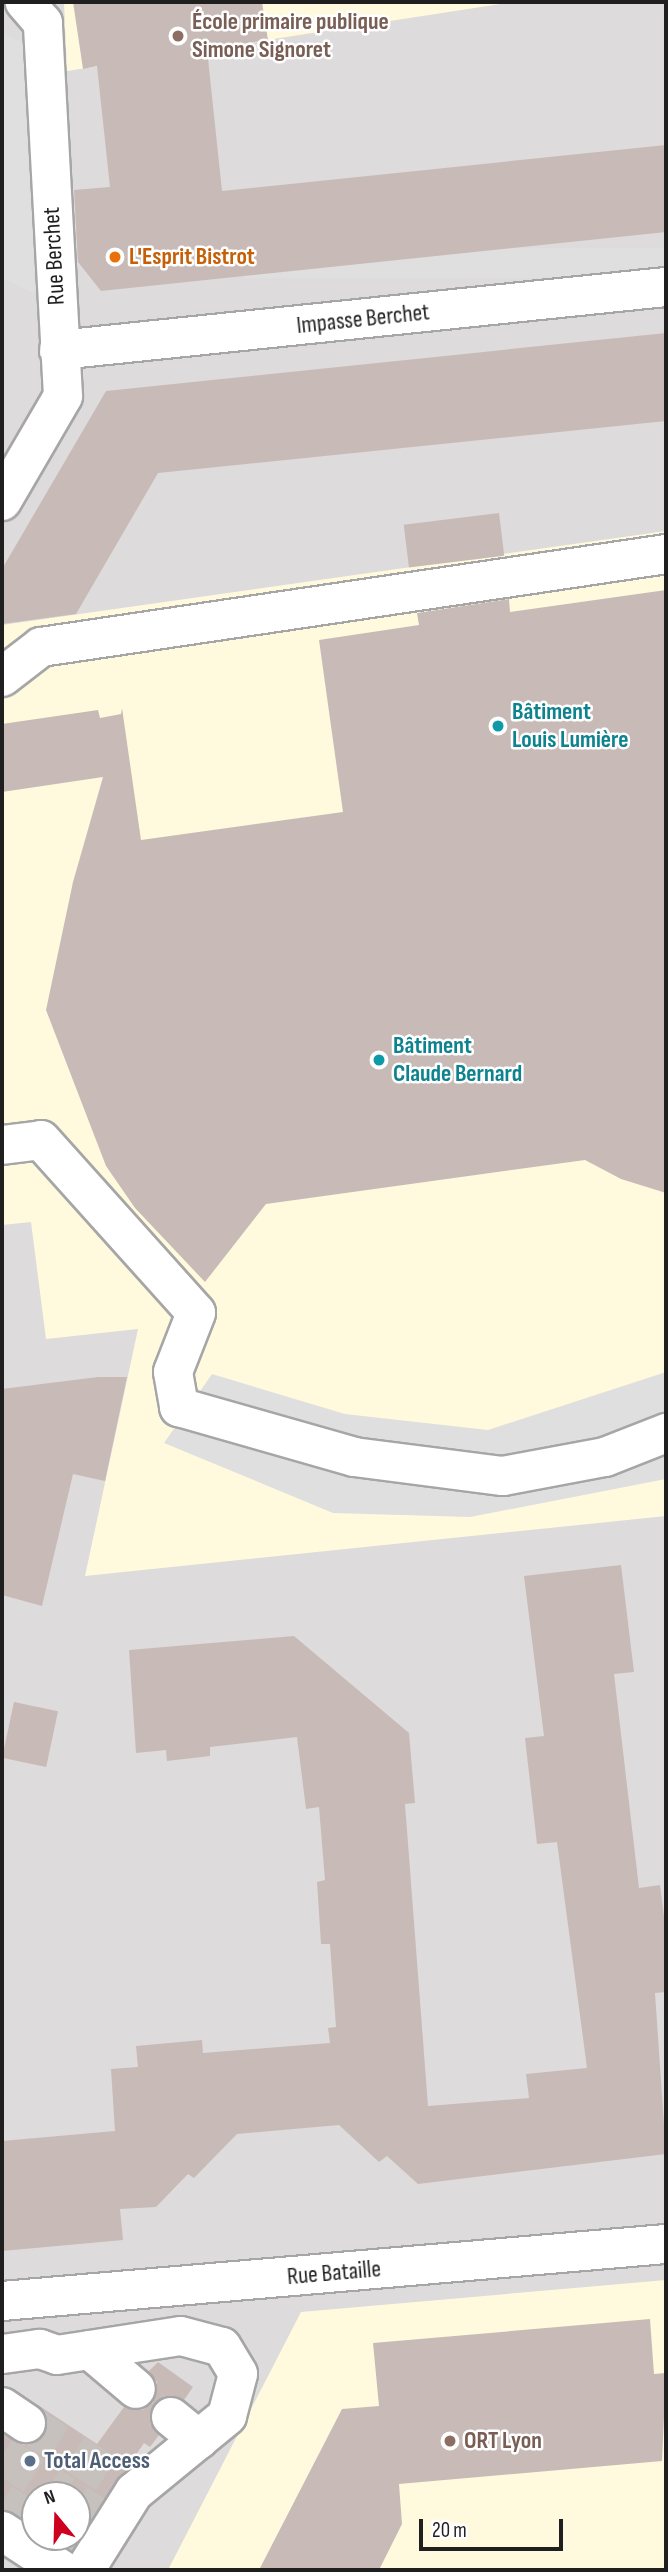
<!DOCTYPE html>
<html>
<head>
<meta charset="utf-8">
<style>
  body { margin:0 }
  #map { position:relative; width:668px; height:2572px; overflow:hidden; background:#f0eae4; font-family:"Sofia Sans Condensed",sans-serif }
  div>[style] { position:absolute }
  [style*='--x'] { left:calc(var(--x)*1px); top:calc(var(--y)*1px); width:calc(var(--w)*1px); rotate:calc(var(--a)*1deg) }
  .residential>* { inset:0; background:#dddbdc }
  .education>* { inset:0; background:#fffade }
  .parking>* { inset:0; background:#dfdfdf; transform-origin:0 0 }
  .building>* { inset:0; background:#c8bbb7; transform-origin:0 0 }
  .minor-tunnel>* { height:38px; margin-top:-19px; transform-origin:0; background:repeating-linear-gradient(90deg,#c6c1bd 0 38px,transparent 0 57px) }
  .roads { filter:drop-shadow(2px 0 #a6a6a6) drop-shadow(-2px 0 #a6a6a6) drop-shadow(0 2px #a6a6a6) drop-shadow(0 -2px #a6a6a6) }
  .minor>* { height:38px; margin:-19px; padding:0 19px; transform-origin:19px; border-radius:19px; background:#fff }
  .dots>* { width:19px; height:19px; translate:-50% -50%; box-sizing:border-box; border:4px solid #fff; border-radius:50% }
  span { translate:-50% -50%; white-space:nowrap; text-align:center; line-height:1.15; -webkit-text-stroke:5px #fff; paint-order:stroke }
  .education-label { font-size:24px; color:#785e54; font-weight:700 }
  .left { translate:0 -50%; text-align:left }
  .street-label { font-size:24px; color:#1f1f1f }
  .food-label { font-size:24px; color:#c56008; font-weight:700 }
  .culture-label { font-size:24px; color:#0d838f; font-weight:700 }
  .service-label { font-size:24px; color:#4e5e75; font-weight:700 }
  .frame { position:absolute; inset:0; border:4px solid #1f1f1f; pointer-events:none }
  .north { position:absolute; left:21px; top:2481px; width:70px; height:70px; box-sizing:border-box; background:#fff; border:2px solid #a5a5a5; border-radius:50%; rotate:341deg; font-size:19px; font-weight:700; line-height:28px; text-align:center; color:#1f1f1f }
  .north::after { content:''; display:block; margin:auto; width:24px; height:32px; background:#cd001f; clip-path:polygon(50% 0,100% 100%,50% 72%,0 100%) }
  .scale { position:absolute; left:419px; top:2519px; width:144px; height:32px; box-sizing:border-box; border:4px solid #1f1f1f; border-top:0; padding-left:9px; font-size:21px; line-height:24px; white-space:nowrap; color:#1f1f1f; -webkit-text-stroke:5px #fff; paint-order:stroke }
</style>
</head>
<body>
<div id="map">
  <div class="residential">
    <div style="clip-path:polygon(evenodd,2px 2px,666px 2px,666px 2570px,2px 2570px,2px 2px,35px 2495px,77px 2495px,77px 2537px,35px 2537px,35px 2495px)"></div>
  </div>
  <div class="education">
    <div style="clip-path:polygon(64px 2px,513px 2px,67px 71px)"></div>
    <div style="clip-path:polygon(666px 531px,666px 1516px,85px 1576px,138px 1329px,46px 1339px,31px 1222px,2px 1225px,2px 625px)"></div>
    <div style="clip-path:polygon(666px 2280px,666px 2570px,168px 2570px,301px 2312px)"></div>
  </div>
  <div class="parking">
    <div style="clip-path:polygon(2px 34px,26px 43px,35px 294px,2px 278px)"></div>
    <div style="left:666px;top:248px;width:30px;height:421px;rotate:90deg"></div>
    <div style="clip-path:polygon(666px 1372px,666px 1479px,470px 1517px,333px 1513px,164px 1443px,212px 1374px,345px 1414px,488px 1430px)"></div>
  </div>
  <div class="building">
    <div style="clip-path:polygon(73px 2px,262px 2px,268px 40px,207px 49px,222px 191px,666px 145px,666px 232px,101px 291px,78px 262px,74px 190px,110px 187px,97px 66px,83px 69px)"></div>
    <div style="clip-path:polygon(666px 333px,666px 421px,158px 473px,76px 614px,2px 624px,2px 569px,106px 391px)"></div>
    <div style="left:499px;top:513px;width:43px;height:96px;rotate:83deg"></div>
    <div style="clip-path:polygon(666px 590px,666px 1193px,621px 1179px,585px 1160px,266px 1204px,205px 1282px,135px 1208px,106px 1166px,46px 1010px,73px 882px,103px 777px,2px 792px,2px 724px,98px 710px,100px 718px,121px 714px,122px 708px,141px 840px,343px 812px,319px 640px,419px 625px,417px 613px,509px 599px,510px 612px)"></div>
    <div style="clip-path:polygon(98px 1377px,127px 1377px,105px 1481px,73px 1474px,42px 1606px,2px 1595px,2px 1389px)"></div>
    <div style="clip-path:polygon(621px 1565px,634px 1672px,614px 1674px,639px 1888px,660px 1885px,666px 1933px,666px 1992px,655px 1993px,666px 2154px,418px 2184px,387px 2156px,379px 2162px,339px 2125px,237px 2134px,194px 2178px,188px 2174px,156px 2207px,120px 2209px,123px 2240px,2px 2251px,2px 2141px,115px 2131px,111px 2069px,138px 2067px,136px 2046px,202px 2040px,203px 2053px,330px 2043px,328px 2028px,336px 2027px,330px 1944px,321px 1944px,317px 1882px,325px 1880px,319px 1807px,306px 1809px,297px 1737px,210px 1747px,210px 1756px,167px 1761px,166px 1750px,136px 1753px,129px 1650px,294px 1636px,409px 1733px,415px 1803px,405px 1804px,428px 2106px,529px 2098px,526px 2074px,587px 2068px,557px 1842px,537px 1844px,525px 1738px,544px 1736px,524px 1576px)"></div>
    <div style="left:14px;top:1702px;width:45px;height:57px;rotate:12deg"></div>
    <div style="clip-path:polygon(650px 2319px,654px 2374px,666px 2373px,662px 2461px,399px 2484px,402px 2524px,379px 2570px,259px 2570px,342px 2409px,379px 2406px,373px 2343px)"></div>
    <div style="clip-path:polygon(158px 2362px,193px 2387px,184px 2400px,164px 2396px,154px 2404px,150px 2424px,159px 2435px,150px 2447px,144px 2443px,72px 2550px,51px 2537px,77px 2537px,77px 2495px,35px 2495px,35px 2526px,2px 2509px,2px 2433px,24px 2445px,36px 2442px,48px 2424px,38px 2405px,97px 2444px,124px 2407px,143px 2410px,153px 2403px,157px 2382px,149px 2371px)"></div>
  </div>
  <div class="minor-tunnel">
    <div style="--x:26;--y:2423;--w:109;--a:32.2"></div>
    <div style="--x:2;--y:2455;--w:74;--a:32.8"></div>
    <div style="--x:2;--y:2502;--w:40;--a:34"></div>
    <div style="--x:77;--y:2503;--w:22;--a:34"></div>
    <div style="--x:54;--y:2537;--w:22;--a:32"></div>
  </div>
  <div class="roads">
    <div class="minor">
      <div style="--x:59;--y:350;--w:610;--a:-5.93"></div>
      <div style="--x:2;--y:501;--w:121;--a:-59.8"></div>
      <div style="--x:63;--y:396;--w:374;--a:-93.1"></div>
      <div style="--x:43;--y:23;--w:28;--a:-131"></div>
      <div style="--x:2;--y:677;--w:49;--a:-37.6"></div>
      <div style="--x:41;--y:647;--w:632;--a:-8.46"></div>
      <div style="--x:2;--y:1145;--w:39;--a:-7"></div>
      <div style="--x:41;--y:1140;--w:232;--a:48.1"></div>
      <div style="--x:196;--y:1313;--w:63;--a:111.3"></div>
      <div style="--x:173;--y:1372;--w:36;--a:80"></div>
      <div style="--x:179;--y:1407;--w:182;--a:15.9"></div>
      <div style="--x:354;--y:1457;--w:150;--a:7.3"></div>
      <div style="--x:503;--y:1476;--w:104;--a:-10.6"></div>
      <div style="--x:605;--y:1457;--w:66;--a:-21.5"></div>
      <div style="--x:2;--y:2301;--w:666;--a:-4.91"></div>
      <div style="--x:90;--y:2350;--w:60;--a:40.3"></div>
      <div style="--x:3;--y:2354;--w:37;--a:-8"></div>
      <div style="--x:40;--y:2349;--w:18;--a:19"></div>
      <div style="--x:57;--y:2355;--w:125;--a:-8.7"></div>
      <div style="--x:181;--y:2336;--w:42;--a:15"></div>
      <div style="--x:222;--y:2347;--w:31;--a:59"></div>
      <div style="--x:238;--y:2374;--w:43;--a:104.7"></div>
      <div style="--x:227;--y:2416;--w:120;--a:140.7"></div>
      <div style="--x:134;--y:2492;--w:92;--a:122.1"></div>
      <div style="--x:2;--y:2407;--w:29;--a:34"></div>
      <div style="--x:171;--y:2417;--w:36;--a:39"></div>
      <div style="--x:2;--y:2531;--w:72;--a:33"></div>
    </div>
  </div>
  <div class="dots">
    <div style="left:178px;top:36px;background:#8d6e63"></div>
    <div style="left:115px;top:257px;background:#e8710a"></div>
    <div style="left:498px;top:726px;background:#0f9aa8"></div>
    <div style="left:379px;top:1060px;background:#0f9aa8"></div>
    <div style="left:450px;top:2441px;background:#8d6e63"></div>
    <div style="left:30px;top:2461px;background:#5c6f8a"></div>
  </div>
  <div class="education-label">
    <span class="left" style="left:192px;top:36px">École primaire publique<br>Simone Signoret</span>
    <span class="left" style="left:464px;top:2441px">ORT Lyon</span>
  </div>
  <div class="street-label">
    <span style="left:54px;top:256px;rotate:-93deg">Rue Berchet</span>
    <span style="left:363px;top:319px;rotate:-6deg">Impasse Berchet</span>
    <span style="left:334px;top:2273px;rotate:-5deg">Rue Bataille</span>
  </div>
  <div class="food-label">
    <span class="left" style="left:129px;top:257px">L'Esprit Bistrot</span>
  </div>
  <div class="culture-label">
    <span class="left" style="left:512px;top:726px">Bâtiment<br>Louis Lumière</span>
    <span class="left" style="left:393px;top:1060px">Bâtiment<br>Claude Bernard</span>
  </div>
  <div class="service-label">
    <span class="left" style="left:44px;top:2461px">Total Access</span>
  </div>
  <div class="frame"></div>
  <div class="north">N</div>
  <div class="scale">20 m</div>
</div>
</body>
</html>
